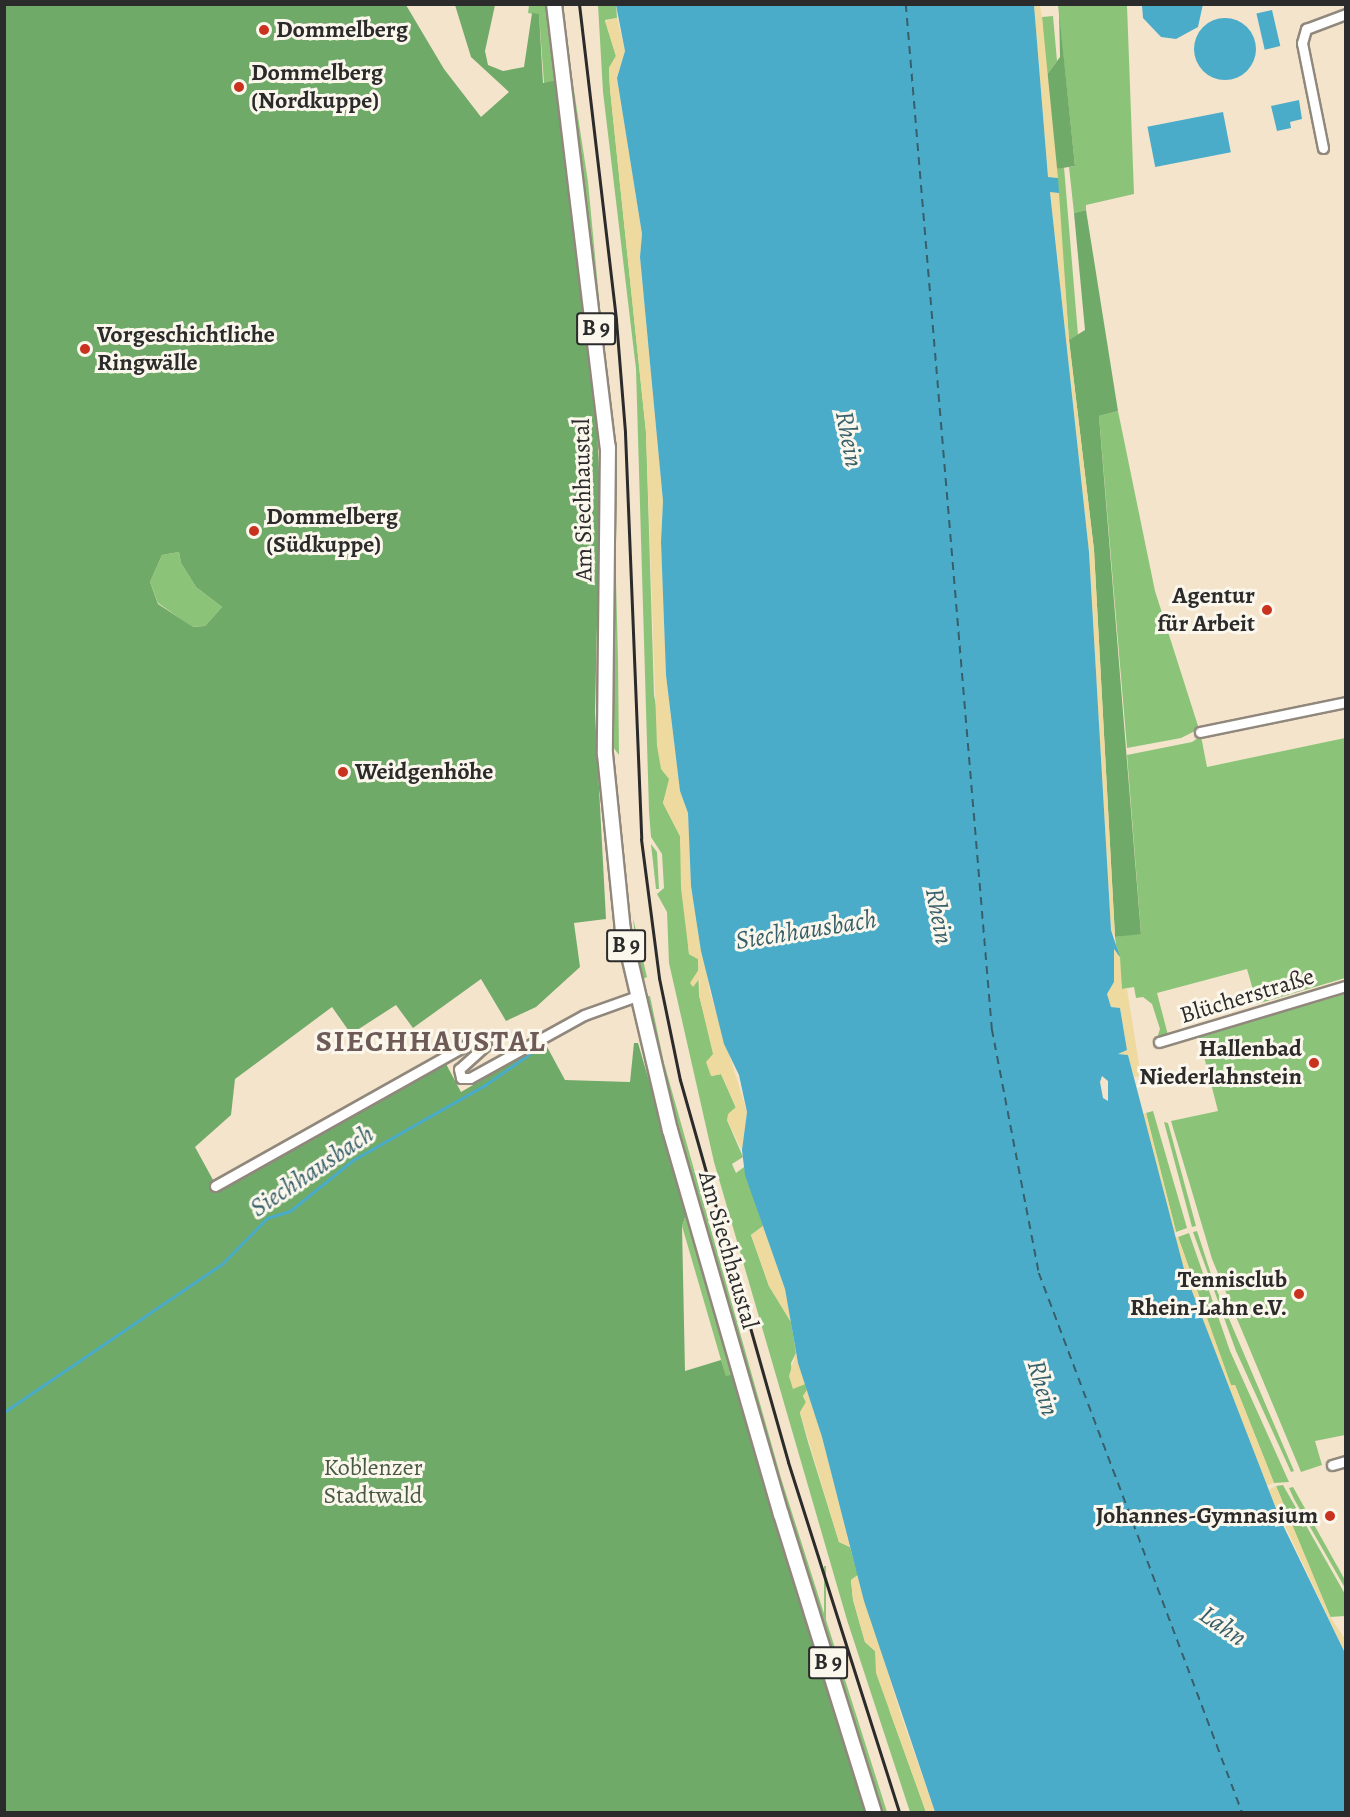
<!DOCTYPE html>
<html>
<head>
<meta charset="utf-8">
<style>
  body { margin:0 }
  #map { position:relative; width:1350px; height:1817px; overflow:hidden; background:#f5e4cc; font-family:Alegreya,serif }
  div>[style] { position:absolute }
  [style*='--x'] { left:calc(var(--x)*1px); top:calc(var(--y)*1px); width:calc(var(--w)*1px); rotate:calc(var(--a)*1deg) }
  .green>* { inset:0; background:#8bc479; transform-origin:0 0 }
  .forest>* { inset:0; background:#70aa69 }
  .sand>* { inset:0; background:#eeda9e }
  .water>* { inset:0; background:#4aacc9; transform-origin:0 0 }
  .round { border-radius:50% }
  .pier>* { inset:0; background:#f5e4cc }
  .stream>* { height:3px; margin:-1.5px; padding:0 1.5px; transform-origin:1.5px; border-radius:1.5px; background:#4aacc9 }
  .ferry>* { height:1.5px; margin-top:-0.75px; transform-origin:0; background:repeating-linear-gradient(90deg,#375f6a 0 8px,transparent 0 14px) }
  .roads { filter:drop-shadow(2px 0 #90887c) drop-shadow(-2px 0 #90887c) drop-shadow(0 2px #90887c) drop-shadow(0 -2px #90887c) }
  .street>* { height:9px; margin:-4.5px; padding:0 4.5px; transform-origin:4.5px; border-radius:4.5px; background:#fff }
  .primary>* { height:14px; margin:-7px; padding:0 7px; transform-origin:7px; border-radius:7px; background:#fff }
  .rail>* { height:3px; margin:-1.5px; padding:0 1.5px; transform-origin:1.5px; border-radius:1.5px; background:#2b2b2b }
  .dots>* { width:16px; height:16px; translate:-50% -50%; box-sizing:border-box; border:3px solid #fbf7ec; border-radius:50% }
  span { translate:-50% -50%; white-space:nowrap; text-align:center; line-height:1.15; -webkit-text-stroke:6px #fbf7ec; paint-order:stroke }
  .shield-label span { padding:2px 4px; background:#fbf7ec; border:2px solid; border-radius:4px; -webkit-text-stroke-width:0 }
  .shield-label { font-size:22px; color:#2b2b2b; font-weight:700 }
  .poi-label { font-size:24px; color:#2b2b2b; font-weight:700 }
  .left { translate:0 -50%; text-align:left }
  .right { translate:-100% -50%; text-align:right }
  .street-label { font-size:24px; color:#2b2b2b }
  .park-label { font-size:24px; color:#485942 }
  .water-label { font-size:26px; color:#375f6a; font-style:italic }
  .district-label { font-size:30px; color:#6e5b58; font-weight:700; letter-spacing:1.5px }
  .frame { position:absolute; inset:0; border:6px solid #2b2b2b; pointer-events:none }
</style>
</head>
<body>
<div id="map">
  <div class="green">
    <div style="clip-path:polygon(529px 5px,547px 5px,556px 80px,544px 83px,539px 15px,528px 13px)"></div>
    <div style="clip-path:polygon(561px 5px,588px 182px,612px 435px,595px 271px)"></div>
    <div style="clip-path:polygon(598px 5px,616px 5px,617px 18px,605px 20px,616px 56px,609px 68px,610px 89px,646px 432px,654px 695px,670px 779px,663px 803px,680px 836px,689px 954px,698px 959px,699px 995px,714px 1054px,712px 1076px,721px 1074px,736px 1108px,727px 1120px,743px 1157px,732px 1164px,736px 1173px,744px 1167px,763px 1226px,751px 1235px,769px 1286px,791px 1322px,796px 1353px,791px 1363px,793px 1388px,805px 1384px,807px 1390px,803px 1396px,806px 1402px,800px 1413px,808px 1442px,839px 1542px,850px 1547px,858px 1575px,851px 1580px,853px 1600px,865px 1642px,875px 1651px,890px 1712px,926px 1812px,910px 1812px,847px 1620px,714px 1162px,669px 963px,667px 912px,657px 894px,664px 888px,662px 854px,651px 837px,649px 811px,636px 369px,603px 92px)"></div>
    <div style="clip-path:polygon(1058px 5px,1127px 5px,1134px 194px,1086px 205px,1086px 210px,1074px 213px,1069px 167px,1075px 166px)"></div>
    <div style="clip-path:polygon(1053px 16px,1057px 61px,1046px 76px,1042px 17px)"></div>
    <div style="clip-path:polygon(1064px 167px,1078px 335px,1069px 340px,1056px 169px)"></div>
    <div style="clip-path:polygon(1118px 411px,1155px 591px,1199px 729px,1181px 738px,1127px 748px,1099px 416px)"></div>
    <div style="clip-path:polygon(614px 499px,618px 659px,619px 755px,610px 743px)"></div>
    <div style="clip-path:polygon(179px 552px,181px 563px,196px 587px,222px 607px,205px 626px,192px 627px,158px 603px,150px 582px,162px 555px)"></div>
    <div style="clip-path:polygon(1201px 736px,1207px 767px,1345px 738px,1345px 978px,1257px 1004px,1247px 969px,1157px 993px,1168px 1035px,1157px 1038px,1160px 1029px,1152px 1004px,1143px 997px,1136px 998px,1134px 987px,1122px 989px,1115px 937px,1141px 933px,1127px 755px,1192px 742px)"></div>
    <div style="clip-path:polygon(651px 844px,657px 852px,659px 889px,656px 889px)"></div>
    <div style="clip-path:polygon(633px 918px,647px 977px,643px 979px,646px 991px,641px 992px)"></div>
    <div style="clip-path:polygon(1345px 994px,1345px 1435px,1315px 1441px,1322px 1465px,1301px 1472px,1212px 1259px,1171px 1121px,1218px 1111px,1199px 1037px)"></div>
    <div style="clip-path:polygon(643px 996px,650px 996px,664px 1063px,781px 1478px,887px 1812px,880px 1812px,824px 1639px,678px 1138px)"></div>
    <div style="clip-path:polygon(1153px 1111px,1187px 1228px,1176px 1232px,1146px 1113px)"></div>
    <div style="clip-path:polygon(1164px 1122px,1168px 1123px,1196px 1226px,1192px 1227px)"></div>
    <div style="clip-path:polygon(687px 1212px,735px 1374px,726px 1377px,682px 1226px)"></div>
    <div style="clip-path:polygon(1197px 1231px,1215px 1286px,1294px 1471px,1291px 1472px,1236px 1351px,1193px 1232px)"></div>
    <div style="clip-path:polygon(1189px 1233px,1230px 1351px,1289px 1482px,1274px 1483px,1235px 1385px,1231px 1386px,1178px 1237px)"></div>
    <div style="clip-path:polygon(1283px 1485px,1345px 1594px,1345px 1616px,1330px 1617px,1276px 1486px)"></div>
    <div style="clip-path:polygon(1293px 1487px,1345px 1580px,1345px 1588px,1294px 1499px,1289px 1488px)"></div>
    <div style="left:824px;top:1566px;width:2px;height:258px"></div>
  </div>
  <div class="forest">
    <div style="clip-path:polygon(evenodd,5px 5px,406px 5px,444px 69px,481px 117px,509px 92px,471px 57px,455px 5px,495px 5px,485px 51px,488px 65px,503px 71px,524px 67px,532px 13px,539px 14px,543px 83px,556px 80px,596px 399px,600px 498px,595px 712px,606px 919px,574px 923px,580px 967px,536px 1007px,506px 1021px,481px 979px,413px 1028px,396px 1005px,351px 1034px,332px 1007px,235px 1079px,231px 1115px,195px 1147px,218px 1189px,445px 1062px,461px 1092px,545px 1043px,565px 1080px,630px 1082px,634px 1043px,638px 1043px,687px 1212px,682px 1226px,685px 1371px,721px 1360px,726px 1376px,735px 1374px,776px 1527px,867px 1812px,5px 1812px,5px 5px,179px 552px,181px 563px,196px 587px,222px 607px,205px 626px,193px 627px,158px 604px,150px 582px,162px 555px,179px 552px)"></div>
    <div style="clip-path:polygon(1059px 11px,1075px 166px,1056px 169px,1046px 76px,1060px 57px)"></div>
    <div style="clip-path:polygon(1086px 210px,1118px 411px,1099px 416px,1141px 934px,1115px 937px,1094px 550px,1069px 340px,1085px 330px,1074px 213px)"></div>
  </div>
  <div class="sand">
    <div style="clip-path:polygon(1034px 5px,1040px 5px,1042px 17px,1058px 178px,1048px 177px)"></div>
    <div style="clip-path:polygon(617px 18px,625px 51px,617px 78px,642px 234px,640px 257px,663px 501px,661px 542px,666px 675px,680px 791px,688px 813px,691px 886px,710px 992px,747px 1112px,742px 1150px,727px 1120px,728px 1114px,736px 1107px,721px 1074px,711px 1076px,706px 1062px,713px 1054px,699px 995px,700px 978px,693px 987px,690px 983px,699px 969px,698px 959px,689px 954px,681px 888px,680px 836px,663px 803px,669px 779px,661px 769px,657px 746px,646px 432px,610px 89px,609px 68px,616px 56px,605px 21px)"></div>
    <div style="clip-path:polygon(1050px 191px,1059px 193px,1069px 340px,1094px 550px,1115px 937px,1111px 930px,1089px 552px)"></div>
    <div style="clip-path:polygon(1113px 948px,1120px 957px,1122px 989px,1127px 989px,1141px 1076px,1134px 1077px,1128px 1055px,1118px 1054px,1127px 1049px,1120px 1008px,1111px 1007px,1107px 994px,1114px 982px)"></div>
    <div style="clip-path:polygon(1146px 1113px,1176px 1232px,1173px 1233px,1145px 1127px,1142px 1114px)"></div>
    <div style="clip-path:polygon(763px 1226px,785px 1289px,791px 1322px,769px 1286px,751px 1235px)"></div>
    <div style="clip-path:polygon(1178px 1237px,1231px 1385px,1235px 1385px,1274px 1483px,1266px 1486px,1185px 1273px,1174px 1238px)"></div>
    <div style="clip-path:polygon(796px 1353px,805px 1384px,793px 1389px,789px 1376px)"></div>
    <div style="clip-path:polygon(807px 1390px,822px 1437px,850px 1547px,839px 1542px,800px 1412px,806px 1402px,803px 1396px)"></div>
    <div style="clip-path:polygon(1276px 1486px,1331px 1618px,1345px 1639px,1345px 1653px,1268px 1490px)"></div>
    <div style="clip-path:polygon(858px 1575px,901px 1715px,935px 1812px,926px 1812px,876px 1673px,875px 1651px,865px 1642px,853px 1599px,851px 1580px)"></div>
  </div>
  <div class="water">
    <div style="clip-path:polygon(1203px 4px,1198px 27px,1176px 39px,1161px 37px,1143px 18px,1142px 5px)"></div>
    <div style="clip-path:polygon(616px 5px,1034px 5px,1048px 177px,1058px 178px,1059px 193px,1050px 192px,1089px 552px,1111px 930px,1120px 957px,1114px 949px,1114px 982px,1107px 994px,1111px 1007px,1120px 1008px,1127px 1050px,1118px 1054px,1128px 1055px,1185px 1273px,1280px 1519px,1345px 1653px,1345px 1812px,935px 1812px,864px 1601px,822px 1437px,798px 1363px,785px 1289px,745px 1175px,742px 1150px,747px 1112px,739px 1075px,724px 1044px,701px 951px,691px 886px,688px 813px,680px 791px,666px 675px,661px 542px,663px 501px,640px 257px,642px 234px,617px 78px,625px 51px)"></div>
    <div style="left:1272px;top:10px;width:37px;height:16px;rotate:77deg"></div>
    <div class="round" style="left:1194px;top:18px;width:62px;height:62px"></div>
    <div style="clip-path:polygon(1299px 100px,1302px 119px,1290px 122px,1291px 128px,1277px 131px,1271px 106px)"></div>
    <div style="left:1223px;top:112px;width:41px;height:77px;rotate:79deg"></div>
  </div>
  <div class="pier">
    <div style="clip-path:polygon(1102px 1076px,1108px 1081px,1108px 1101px,1103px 1098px,1100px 1082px)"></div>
  </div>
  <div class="stream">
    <div style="--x:4;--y:1412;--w:263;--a:-34.2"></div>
    <div style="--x:222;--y:1264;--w:64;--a:-45.6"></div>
    <div style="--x:267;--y:1218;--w:24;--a:-17"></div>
    <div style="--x:290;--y:1211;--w:81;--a:-39"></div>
    <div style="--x:353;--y:1160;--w:152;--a:-29.6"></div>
    <div style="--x:485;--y:1085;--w:89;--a:-34.9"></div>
  </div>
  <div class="ferry">
    <div style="--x:906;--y:4;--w:1029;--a:85.2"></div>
    <div style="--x:992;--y:1029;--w:248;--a:79.1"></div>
    <div style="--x:1039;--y:1273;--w:576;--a:69.36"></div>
  </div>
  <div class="roads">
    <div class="street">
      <div style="--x:1323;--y:148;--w:107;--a:-101.3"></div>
      <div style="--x:1302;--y:43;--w:15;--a:-74"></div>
      <div style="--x:1306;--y:29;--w:43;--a:-20.6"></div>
      <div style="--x:1200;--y:732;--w:149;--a:-11.6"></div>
      <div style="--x:1159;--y:1042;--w:195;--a:-16.7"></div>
      <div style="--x:215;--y:1186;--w:303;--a:-29.3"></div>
      <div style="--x:479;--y:1038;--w:5;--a:-11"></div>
      <div style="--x:484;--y:1037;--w:8;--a:76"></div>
      <div style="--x:486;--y:1045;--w:36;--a:138"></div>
      <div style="--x:459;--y:1069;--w:9;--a:77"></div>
      <div style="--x:461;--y:1078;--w:9;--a:0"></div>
      <div style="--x:470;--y:1078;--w:130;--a:-28.9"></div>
      <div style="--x:584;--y:1015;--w:56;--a:-19.7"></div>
      <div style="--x:1332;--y:1465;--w:15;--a:-16"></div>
    </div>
    <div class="primary">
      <div style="--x:554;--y:4;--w:446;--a:83.1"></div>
      <div style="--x:608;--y:447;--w:307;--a:90.6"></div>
      <div style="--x:605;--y:754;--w:177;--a:84.2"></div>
      <div style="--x:623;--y:930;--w:205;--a:76.8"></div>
      <div style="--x:670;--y:1130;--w:400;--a:73.9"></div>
      <div style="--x:781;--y:1514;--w:312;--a:72.7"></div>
    </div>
  </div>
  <div class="rail">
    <div style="--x:579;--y:4;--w:318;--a:83.3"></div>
    <div style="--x:616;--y:320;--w:113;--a:85.4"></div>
    <div style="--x:625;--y:433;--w:406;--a:87.7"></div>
    <div style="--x:641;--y:839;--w:140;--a:82.6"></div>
    <div style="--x:659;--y:978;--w:104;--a:78.4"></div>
    <div style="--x:680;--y:1080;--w:397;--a:74.2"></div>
    <div style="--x:788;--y:1462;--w:367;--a:72.4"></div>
  </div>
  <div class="dots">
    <div style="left:264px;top:30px;background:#c8321e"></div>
    <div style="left:239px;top:87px;background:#c8321e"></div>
    <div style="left:85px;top:349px;background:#c8321e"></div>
    <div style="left:254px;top:531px;background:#c8321e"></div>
    <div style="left:1267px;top:610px;background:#c8321e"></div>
    <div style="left:343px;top:772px;background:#c8321e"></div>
    <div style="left:1314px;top:1063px;background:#c8321e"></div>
    <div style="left:1299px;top:1294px;background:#c8321e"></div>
    <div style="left:1330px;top:1516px;background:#c8321e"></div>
  </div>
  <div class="shield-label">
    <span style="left:596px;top:329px">B 9</span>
    <span style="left:626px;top:946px">B 9</span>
    <span style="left:828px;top:1663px">B 9</span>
  </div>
  <div class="poi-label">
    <span class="left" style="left:276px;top:30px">Dommelberg</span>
    <span class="left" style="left:251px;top:87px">Dommelberg<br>(Nordkuppe)</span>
    <span class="left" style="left:97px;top:349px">Vorgeschichtliche<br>Ringwälle</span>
    <span class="left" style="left:266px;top:531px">Dommelberg<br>(Südkuppe)</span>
    <span class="right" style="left:1255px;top:610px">Agentur<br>für Arbeit</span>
    <span class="left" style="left:355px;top:772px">Weidgenhöhe</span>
    <span class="right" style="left:1302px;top:1063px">Hallenbad<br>Niederlahnstein</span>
    <span class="right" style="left:1287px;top:1294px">Tennisclub<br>Rhein-Lahn e.V.</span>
    <span class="right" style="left:1318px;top:1516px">Johannes-Gymnasium</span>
  </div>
  <div class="street-label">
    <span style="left:583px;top:500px;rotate:-91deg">Am Siechhaustal</span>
    <span style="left:1247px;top:996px;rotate:-17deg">Blücherstraße</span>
    <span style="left:728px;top:1250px;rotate:74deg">Am Siechhaustal</span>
  </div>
  <div class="park-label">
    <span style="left:373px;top:1482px">Koblenzer<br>Stadtwald</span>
  </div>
  <div class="water-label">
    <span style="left:849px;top:439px;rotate:79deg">Rhein</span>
    <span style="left:939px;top:916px;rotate:79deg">Rhein</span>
    <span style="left:806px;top:930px;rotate:-9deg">Siechhausbach</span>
    <span style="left:312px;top:1171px;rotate:-34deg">Siechhausbach</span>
    <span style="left:1043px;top:1388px;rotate:74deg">Rhein</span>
    <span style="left:1223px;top:1626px;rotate:35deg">Lahn</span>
  </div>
  <div class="district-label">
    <span style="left:431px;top:1041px">SIECHHAUSTAL</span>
  </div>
  <div class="frame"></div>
</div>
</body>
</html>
